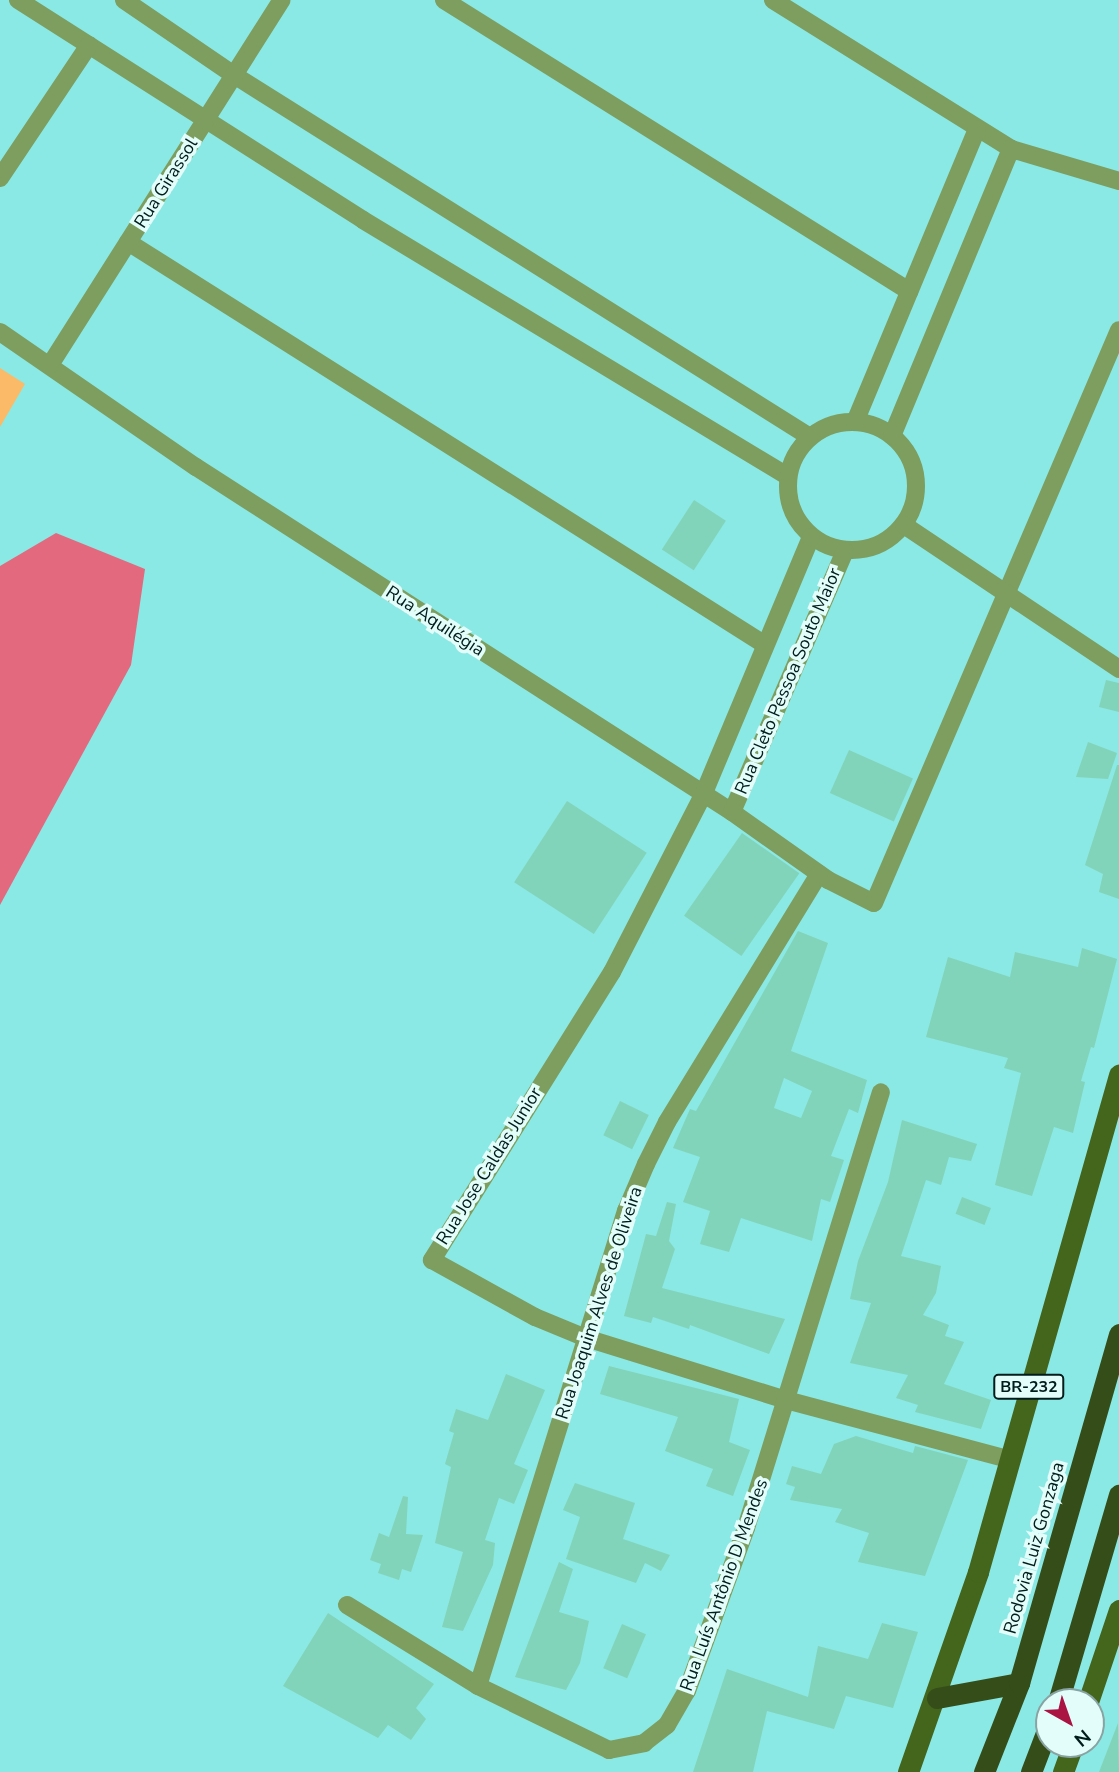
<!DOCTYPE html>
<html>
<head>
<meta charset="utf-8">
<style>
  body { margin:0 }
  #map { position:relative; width:1119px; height:1772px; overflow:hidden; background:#8ae9e4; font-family:"Nunito Sans",sans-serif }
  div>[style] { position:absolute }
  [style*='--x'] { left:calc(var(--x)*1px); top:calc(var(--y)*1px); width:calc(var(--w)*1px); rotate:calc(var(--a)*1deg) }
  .green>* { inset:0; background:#fbba67 }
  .water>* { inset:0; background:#e2697e }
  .building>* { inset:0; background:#81d4b9; transform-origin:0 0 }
  .street>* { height:18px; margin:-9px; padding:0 9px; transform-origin:9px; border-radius:9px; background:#7d9e5f }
  .street>.ring { margin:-9px; padding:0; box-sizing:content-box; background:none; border:18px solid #7d9e5f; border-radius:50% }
  .primary>* { height:21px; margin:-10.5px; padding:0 10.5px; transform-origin:10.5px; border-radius:10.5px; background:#43651c }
  .highway>* { height:21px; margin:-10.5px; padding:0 10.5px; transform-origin:10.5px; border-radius:10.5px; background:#354e19 }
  span { translate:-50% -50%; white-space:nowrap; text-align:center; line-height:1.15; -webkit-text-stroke:7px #e3fdfb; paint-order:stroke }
  .shield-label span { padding:2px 5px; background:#e3fdfb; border:2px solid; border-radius:5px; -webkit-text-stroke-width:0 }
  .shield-label { font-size:16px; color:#001c1b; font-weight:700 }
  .street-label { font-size:18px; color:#001c1b }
  .north { position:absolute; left:1035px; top:1688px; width:70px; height:70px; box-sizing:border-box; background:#e3fdfb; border:2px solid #88a3a1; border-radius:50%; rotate:140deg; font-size:19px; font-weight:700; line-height:28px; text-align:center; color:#001c1b }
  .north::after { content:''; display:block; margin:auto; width:24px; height:32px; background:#aa1443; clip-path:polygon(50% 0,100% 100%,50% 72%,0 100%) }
</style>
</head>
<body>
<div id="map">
  <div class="green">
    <div style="clip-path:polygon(0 368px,25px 384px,0 427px)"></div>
  </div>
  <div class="water">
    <div style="clip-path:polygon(56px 533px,145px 569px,131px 665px,0 905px,0 566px)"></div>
  </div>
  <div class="building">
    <div style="left:694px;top:500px;width:38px;height:59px;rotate:33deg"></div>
    <div style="clip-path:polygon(1106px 680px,1119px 683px,1119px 712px,1099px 707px)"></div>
    <div style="clip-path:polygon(1088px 742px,1117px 753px,1108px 779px,1076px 777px)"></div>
    <div style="left:849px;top:750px;width:70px;height:47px;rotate:24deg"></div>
    <div style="clip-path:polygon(1117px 765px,1119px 765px,1119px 899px,1099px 892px,1103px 874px,1085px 865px)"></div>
    <div style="left:567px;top:801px;width:95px;height:97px;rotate:33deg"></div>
    <div style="left:742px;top:833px;width:70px;height:101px;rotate:35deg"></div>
    <div style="clip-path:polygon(evenodd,798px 931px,828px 943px,791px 1051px,867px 1080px,858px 1113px,849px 1109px,831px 1156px,844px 1160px,830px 1202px,821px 1199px,812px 1241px,741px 1218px,729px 1252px,700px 1244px,710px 1211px,683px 1202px,700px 1157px,673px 1148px,690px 1109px,696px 1111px,798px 931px,784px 1078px,812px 1091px,801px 1118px,774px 1108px,784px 1078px)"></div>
    <div style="clip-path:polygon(1082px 948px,1117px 959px,1094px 1048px,1091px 1047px,1081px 1081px,1085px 1082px,1073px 1133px,1054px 1127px,1032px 1196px,995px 1185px,1021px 1073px,1004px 1068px,1008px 1058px,926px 1037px,948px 957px,1010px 977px,1015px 952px,1078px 967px)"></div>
    <div style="left:620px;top:1101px;width:32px;height:38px;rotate:26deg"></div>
    <div style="clip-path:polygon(902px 1120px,977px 1144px,971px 1161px,949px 1157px,941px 1185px,926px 1180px,901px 1256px,941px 1266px,936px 1293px,923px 1315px,949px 1325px,945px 1336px,964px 1342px,944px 1384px,991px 1400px,981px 1429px,915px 1412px,918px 1405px,896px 1398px,908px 1375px,850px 1363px,871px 1303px,850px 1299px,858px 1261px,888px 1182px)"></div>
    <div style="left:962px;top:1197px;width:31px;height:18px;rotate:21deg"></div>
    <div style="clip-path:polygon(667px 1202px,676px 1204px,669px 1241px,675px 1249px,662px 1288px,785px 1319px,769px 1354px,690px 1325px,689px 1329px,653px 1317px,651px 1323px,624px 1316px,646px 1234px,656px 1236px)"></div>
    <div style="clip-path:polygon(609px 1366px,739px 1399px,729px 1442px,750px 1450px,733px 1496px,706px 1486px,713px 1469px,665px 1451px,678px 1417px,600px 1394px)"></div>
    <div style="clip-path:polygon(506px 1374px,545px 1390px,514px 1464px,528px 1470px,514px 1504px,499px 1498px,485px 1540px,495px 1543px,493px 1565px,463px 1631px,442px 1627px,463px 1552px,435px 1543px,451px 1467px,445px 1464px,454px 1433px,449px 1431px,456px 1409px,488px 1420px)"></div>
    <div style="clip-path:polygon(856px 1436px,913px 1453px,915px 1446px,968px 1460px,925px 1576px,858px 1562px,869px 1533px,835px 1522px,842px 1509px,790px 1500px,795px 1487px,786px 1484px,792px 1466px,821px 1474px,834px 1444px)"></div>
    <div style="clip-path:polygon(575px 1483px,635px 1503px,623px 1539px,670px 1555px,661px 1571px,645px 1563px,636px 1583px,566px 1559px,580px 1517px,563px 1510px)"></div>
    <div style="clip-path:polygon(403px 1496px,408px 1497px,406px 1534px,423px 1535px,411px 1572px,402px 1569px,399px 1580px,378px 1573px,381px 1564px,370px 1560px,379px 1533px,389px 1537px)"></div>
    <div style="clip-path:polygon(559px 1562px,573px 1569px,559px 1612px,589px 1621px,580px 1663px,566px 1690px,515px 1677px)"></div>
    <div style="clip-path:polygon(328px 1613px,434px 1684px,416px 1708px,426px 1719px,411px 1740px,388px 1725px,378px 1738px,283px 1686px)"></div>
    <div style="clip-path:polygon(882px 1623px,918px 1632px,893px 1708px,846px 1696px,834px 1729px,767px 1711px,753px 1772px,693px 1772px,727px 1669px,808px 1697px,818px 1646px,868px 1659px)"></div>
    <div style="left:622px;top:1624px;width:26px;height:48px;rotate:23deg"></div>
    <div style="clip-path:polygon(1118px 1723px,1119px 1772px,1099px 1772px)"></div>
  </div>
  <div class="street">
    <div style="--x:18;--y:0;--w:409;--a:32.5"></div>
    <div style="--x:363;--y:220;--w:496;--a:31.1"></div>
    <div style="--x:124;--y:0;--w:133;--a:34.3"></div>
    <div style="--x:234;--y:75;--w:680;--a:32.15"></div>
    <div style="--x:444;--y:0;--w:549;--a:32.04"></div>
    <div style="--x:773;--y:0;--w:281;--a:32"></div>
    <div style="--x:1011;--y:149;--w:113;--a:16.5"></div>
    <div style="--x:0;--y:178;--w:160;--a:-56.2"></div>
    <div style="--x:128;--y:242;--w:752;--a:32.3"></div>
    <div style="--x:0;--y:332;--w:238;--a:34.6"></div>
    <div style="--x:196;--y:467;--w:637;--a:32.77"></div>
    <div style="--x:732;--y:812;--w:118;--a:35.3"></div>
    <div style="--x:828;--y:880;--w:51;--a:26.6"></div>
    <div style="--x:874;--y:903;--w:623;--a:-66.85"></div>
    <div style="--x:50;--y:365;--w:432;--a:-57.6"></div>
    <div class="ring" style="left:788px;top:422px;width:110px;height:110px"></div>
    <div style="--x:855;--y:422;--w:317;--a:-67.4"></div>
    <div style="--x:892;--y:436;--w:311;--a:-67.5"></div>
    <div style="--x:904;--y:525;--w:259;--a:33.8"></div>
    <div style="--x:811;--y:537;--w:280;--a:112.7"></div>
    <div style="--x:703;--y:795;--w:199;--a:117.2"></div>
    <div style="--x:612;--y:972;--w:340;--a:122"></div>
    <div style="--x:432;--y:1260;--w:118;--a:29"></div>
    <div style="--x:535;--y:1317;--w:55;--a:22.4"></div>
    <div style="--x:586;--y:1338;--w:209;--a:17.2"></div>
    <div style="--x:786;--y:1400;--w:230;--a:14.9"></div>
    <div style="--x:732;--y:812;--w:284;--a:-66.6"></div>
    <div style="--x:347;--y:1605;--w:154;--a:31.7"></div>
    <div style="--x:478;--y:1686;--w:146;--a:26"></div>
    <div style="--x:609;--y:1750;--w:36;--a:-11"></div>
    <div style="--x:644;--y:1743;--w:29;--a:-38"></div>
    <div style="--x:667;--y:1725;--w:39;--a:-60"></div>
    <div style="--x:687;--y:1691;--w:173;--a:-70.1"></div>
    <div style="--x:746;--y:1528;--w:456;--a:-72.8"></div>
    <div style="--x:478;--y:1686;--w:498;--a:-72.7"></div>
    <div style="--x:626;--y:1211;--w:51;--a:-66.9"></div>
    <div style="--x:646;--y:1164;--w:47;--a:-63.4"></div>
    <div style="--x:667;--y:1122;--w:291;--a:-58.5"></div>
  </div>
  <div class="primary">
    <div style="--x:1088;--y:1702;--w:97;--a:-71.4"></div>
    <div style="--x:908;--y:1772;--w:212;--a:-70.7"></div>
    <div style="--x:978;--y:1572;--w:517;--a:-74.16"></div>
    <div style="--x:1063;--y:1772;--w:30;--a:-70"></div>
  </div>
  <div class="highway">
    <div style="--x:937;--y:1698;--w:83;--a:-10.4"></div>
    <div style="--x:1058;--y:1702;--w:216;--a:-73.6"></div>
    <div style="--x:984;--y:1772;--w:96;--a:-68.5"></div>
    <div style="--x:1019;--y:1683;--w:363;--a:-74"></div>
    <div style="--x:1031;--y:1772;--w:50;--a:-69"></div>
  </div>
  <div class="shield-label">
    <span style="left:1029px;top:1387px">BR-232</span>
  </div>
  <div class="street-label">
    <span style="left:166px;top:183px;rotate:-58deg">Rua Girassol</span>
    <span style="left:435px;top:621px;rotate:33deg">Rua Aquilégia</span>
    <span style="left:788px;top:681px;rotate:-67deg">Rua Cleto Pessoa Souto Maior</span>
    <span style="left:489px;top:1166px;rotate:-58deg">Rua Jose Caldas Junior</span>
    <span style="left:599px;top:1303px;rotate:-72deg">Rua Joaquim Alves de Oliveira</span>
    <span style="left:1034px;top:1548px;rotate:-74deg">Rodovia Luiz Gonzaga</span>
    <span style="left:724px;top:1585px;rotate:-70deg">Rua Luís Antônio D Mendes</span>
  </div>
  <div class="north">N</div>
</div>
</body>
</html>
